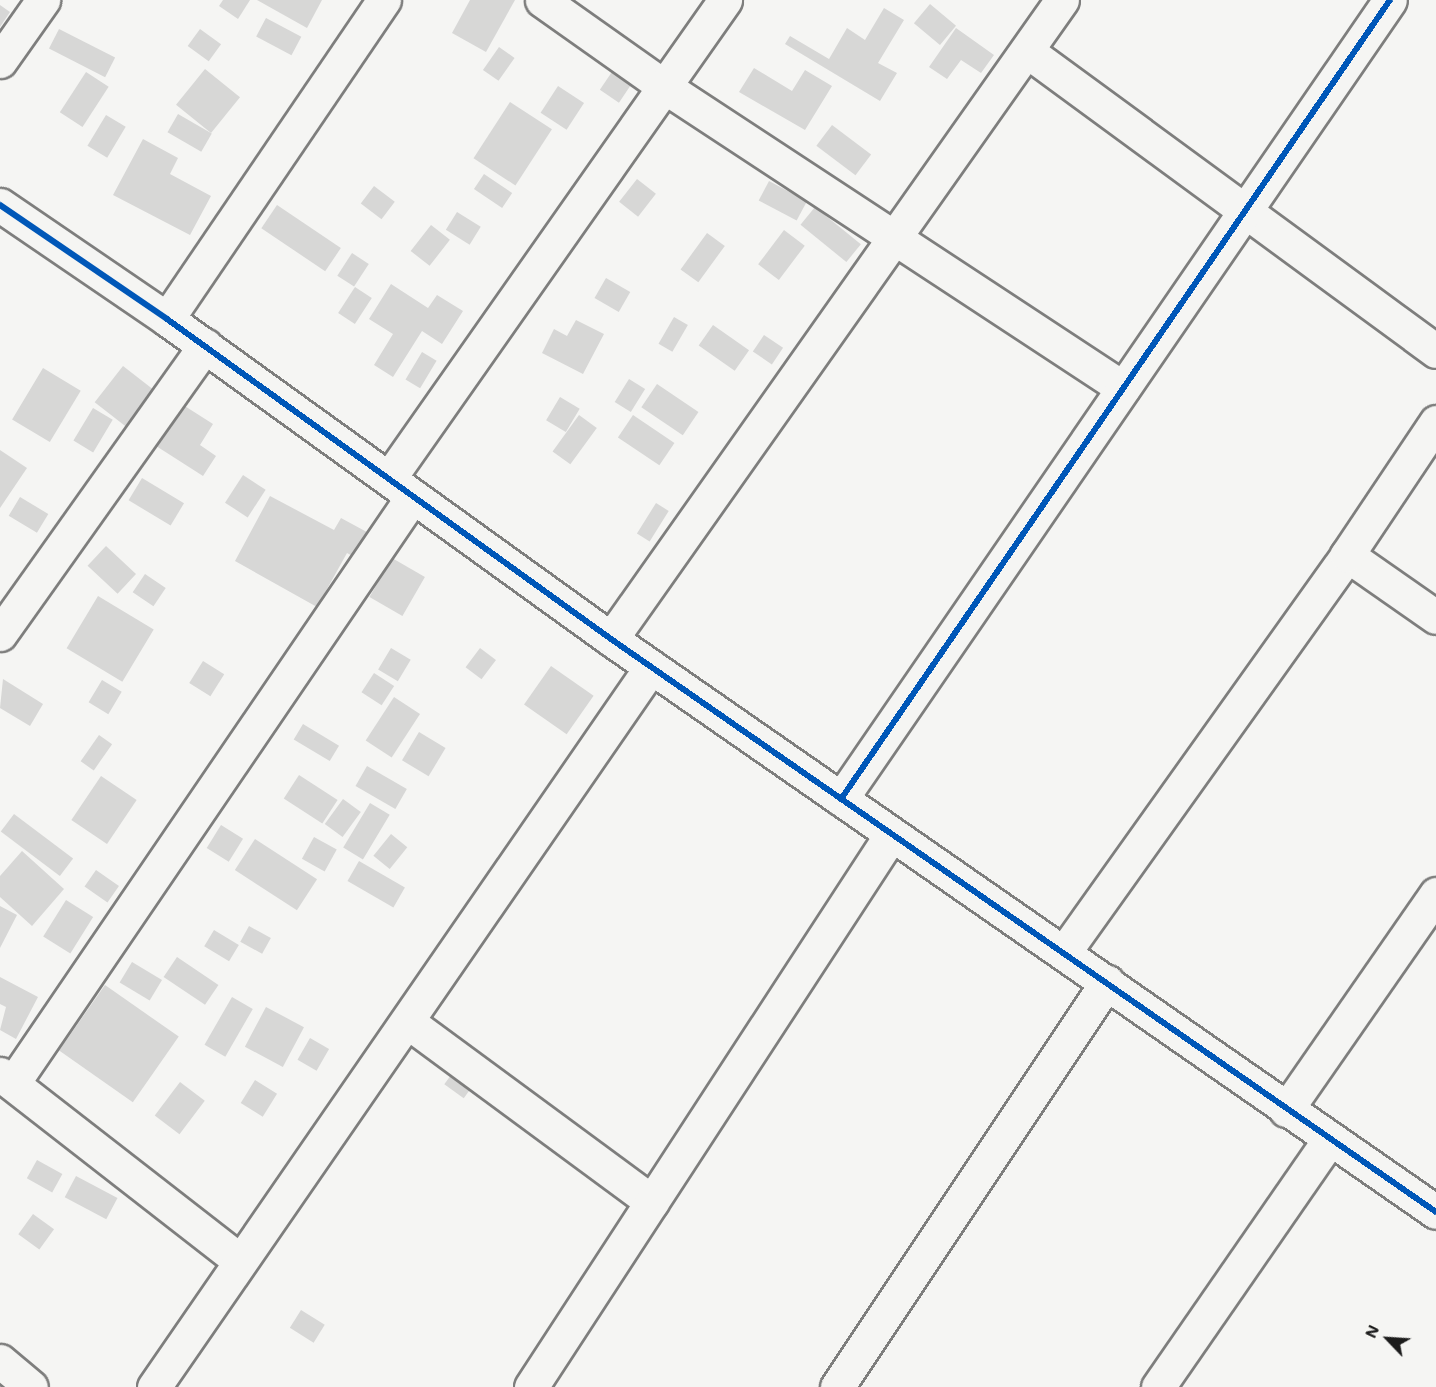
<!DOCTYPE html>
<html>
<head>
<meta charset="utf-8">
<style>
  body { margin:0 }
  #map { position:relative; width:1436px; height:1387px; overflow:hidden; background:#f5f5f3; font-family:Mali,sans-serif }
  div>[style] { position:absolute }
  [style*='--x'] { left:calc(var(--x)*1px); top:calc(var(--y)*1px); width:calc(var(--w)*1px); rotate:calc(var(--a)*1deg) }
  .building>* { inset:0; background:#d7d7d6; transform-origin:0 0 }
  .roads { filter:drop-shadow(2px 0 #7e7e7d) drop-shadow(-2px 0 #7e7e7d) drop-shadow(0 2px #7e7e7d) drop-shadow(0 -2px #7e7e7d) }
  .minor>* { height:33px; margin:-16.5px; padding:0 16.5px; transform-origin:16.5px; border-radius:16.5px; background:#f5f5f3 }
  .cycleway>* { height:6px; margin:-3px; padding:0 3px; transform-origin:3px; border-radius:3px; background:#0057b8 }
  span { translate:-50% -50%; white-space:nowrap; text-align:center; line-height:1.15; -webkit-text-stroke:6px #f6f6f2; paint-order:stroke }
  .north { position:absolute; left:1358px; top:1309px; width:60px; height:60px; -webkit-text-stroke:4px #f6f6f2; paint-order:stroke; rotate:295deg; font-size:16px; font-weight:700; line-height:24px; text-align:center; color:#1c1c1c }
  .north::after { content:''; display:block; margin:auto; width:21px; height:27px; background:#1c1c1c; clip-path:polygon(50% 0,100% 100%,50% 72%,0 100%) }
</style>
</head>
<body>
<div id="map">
  <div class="building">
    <div style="clip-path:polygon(223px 0,250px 0,238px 19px,219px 6px)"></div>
    <div style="clip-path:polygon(257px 0,322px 0,307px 28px)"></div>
    <div style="clip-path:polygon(470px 0,515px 0,486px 52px,452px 33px)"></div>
    <div style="left:930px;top:4px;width:34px;height:25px;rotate:40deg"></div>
    <div style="clip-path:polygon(0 5px,10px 12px,0 27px)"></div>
    <div style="clip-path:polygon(884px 8px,904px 20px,878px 63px,897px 73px,880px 101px,785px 44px,790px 36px,829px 59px,847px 28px,865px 40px)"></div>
    <div style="left:266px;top:18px;width:40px;height:21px;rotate:28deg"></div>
    <div style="clip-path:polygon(956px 28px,994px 55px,981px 73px,961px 60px,947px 79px,929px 67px)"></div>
    <div style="left:59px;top:29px;width:63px;height:22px;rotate:27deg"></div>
    <div style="left:200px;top:29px;width:26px;height:21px;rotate:36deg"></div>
    <div style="left:499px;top:47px;width:19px;height:28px;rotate:35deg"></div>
    <div style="left:620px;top:60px;width:23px;height:36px;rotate:34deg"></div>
    <div style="clip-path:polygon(754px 68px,792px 91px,805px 70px,832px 86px,805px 130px,739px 92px)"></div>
    <div style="left:205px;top:69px;width:45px;height:46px;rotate:39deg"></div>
    <div style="left:86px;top:72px;width:27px;height:48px;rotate:33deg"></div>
    <div style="left:558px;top:86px;width:31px;height:32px;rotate:33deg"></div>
    <div style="left:510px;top:102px;width:50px;height:67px;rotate:33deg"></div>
    <div style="left:178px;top:114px;width:39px;height:21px;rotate:30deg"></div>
    <div style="left:106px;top:115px;width:23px;height:36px;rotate:31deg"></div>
    <div style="left:832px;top:125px;width:49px;height:26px;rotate:37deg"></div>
    <div style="clip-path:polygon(143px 139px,178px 158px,170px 174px,211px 196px,190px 235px,113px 195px)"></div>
    <div style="left:484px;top:174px;width:34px;height:18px;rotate:34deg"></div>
    <div style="left:637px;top:179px;width:24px;height:29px;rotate:38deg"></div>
    <div style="left:769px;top:181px;width:43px;height:22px;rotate:28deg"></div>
    <div style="left:374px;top:186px;width:26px;height:22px;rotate:37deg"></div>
    <div style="left:277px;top:205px;width:77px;height:28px;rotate:34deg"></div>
    <div style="left:815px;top:207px;width:59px;height:23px;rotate:39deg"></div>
    <div style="left:457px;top:212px;width:28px;height:21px;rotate:32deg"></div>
    <div style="left:431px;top:225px;width:24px;height:33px;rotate:38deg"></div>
    <div style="left:784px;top:230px;width:26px;height:43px;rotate:37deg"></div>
    <div style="left:707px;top:233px;width:22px;height:45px;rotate:36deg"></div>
    <div style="left:352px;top:253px;width:20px;height:27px;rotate:33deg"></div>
    <div style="left:606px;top:278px;width:28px;height:23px;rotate:30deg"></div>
    <div style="clip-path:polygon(391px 284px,428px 308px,437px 295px,463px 311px,442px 344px,422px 331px,393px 377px,374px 365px,393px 334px,369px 319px)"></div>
    <div style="left:355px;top:287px;width:20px;height:31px;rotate:33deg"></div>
    <div style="left:674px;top:317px;width:16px;height:31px;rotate:30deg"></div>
    <div style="clip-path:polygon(576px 320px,604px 334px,583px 374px,542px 353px,554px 329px,567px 336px)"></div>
    <div style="left:713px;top:325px;width:44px;height:25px;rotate:35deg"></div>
    <div style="left:764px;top:335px;width:23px;height:20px;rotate:34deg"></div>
    <div style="left:422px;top:352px;width:17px;height:32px;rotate:31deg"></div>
    <div style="left:123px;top:366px;width:42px;height:46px;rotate:38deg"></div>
    <div style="left:43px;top:368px;width:44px;height:60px;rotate:31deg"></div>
    <div style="left:629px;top:379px;width:19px;height:27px;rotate:32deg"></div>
    <div style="left:657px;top:384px;width:50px;height:28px;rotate:34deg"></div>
    <div style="left:560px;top:397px;width:23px;height:27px;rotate:31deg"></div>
    <div style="clip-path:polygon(180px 403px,213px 424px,200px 445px,216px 456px,203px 476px,153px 444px)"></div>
    <div style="left:93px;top:408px;width:23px;height:38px;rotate:31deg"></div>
    <div style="left:579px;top:415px;width:22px;height:45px;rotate:36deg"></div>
    <div style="left:633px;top:415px;width:50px;height:27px;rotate:34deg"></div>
    <div style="clip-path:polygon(0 450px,27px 468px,0 508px)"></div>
    <div style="left:243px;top:475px;width:27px;height:33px;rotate:33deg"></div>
    <div style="left:142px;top:478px;width:49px;height:26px;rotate:31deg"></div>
    <div style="clip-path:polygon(270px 496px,334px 530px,341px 518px,376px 537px,362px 561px,347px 553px,317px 607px,235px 561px)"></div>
    <div style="left:20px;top:497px;width:33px;height:22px;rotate:31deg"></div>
    <div style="left:656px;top:503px;width:15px;height:36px;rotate:32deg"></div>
    <div style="left:106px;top:546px;width:41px;height:27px;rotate:43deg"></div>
    <div style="left:392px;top:558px;width:38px;height:45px;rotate:30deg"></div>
    <div style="left:145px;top:574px;width:25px;height:22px;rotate:34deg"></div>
    <div style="left:98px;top:596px;width:65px;height:61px;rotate:31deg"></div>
    <div style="left:391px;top:648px;width:23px;height:25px;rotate:31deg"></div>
    <div style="left:480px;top:648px;width:20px;height:24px;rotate:37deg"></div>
    <div style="left:203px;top:661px;width:25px;height:26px;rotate:32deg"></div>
    <div style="left:551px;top:666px;width:52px;height:47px;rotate:35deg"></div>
    <div style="left:374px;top:673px;width:24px;height:23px;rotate:33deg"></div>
    <div style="clip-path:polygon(3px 679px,43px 704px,30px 726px,0 708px)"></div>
    <div style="left:102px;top:680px;width:23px;height:26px;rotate:31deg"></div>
    <div style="left:394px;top:697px;width:31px;height:52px;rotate:33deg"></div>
    <div style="left:303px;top:724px;width:42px;height:18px;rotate:31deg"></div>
    <div style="left:419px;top:732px;width:31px;height:33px;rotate:31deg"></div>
    <div style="left:99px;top:735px;width:16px;height:32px;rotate:35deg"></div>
    <div style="left:367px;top:766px;width:46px;height:23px;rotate:30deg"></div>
    <div style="left:299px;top:775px;width:46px;height:28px;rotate:33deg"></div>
    <div style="left:101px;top:776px;width:43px;height:53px;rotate:34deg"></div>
    <div style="left:343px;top:799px;width:22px;height:31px;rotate:36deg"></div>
    <div style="left:370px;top:803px;width:23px;height:52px;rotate:31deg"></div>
    <div style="left:14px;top:814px;width:74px;height:22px;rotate:37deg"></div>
    <div style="left:221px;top:825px;width:26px;height:27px;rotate:32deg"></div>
    <div style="left:391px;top:834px;width:21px;height:28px;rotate:39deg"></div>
    <div style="left:314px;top:837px;width:26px;height:25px;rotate:29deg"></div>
    <div style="left:255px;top:839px;width:74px;height:37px;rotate:33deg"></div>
    <div style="clip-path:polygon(22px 851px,64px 889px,32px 926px,0 897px,0 876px)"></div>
    <div style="left:359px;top:861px;width:53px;height:23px;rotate:30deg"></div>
    <div style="left:96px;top:870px;width:28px;height:20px;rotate:35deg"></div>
    <div style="left:66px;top:900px;width:32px;height:43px;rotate:32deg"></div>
    <div style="clip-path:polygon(0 906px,17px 915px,0 948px)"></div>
    <div style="left:249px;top:926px;width:25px;height:18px;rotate:29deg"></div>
    <div style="left:214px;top:930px;width:29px;height:19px;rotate:31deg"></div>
    <div style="left:177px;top:957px;width:50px;height:24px;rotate:34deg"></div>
    <div style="left:132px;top:962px;width:35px;height:24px;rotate:31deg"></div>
    <div style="clip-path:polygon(0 977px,38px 997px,16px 1039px,0 1030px,6px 1007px,0 1004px)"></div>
    <div style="left:105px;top:985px;width:90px;height:80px;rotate:35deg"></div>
    <div style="left:232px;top:997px;width:24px;height:55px;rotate:30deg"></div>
    <div style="left:266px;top:1007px;width:43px;height:45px;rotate:28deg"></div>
    <div style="left:310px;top:1038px;width:22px;height:25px;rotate:30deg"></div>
    <div style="left:459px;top:1064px;width:24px;height:25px;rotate:36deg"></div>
    <div style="left:255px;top:1080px;width:26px;height:27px;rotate:32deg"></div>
    <div style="left:180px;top:1082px;width:31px;height:42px;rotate:37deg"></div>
    <div style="left:37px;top:1160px;width:29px;height:21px;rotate:29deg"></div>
    <div style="left:76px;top:1176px;width:47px;height:24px;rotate:28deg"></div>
    <div style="left:33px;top:1214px;width:26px;height:25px;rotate:36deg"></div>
    <div style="left:301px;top:1310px;width:28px;height:21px;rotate:32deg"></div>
  </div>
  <div class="roads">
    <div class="minor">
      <div style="--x:542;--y:0;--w:151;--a:35.3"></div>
      <div style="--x:665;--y:87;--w:548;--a:33.31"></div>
      <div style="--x:1027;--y:51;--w:507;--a:36.26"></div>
      <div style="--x:0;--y:61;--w:75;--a:-54.8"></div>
      <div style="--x:0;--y:205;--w:202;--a:34.3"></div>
      <div style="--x:167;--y:319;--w:547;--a:35.78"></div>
      <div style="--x:611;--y:639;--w:1004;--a:34.78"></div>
      <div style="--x:167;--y:319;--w:386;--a:-55.8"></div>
      <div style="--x:390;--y:477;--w:583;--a:-54.92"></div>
      <div style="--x:1347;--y:555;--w:108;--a:34.9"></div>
      <div style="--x:0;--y:634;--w:354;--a:-54.6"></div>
      <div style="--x:611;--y:639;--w:782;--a:-54.79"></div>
      <div style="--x:841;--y:799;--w:969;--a:-55.51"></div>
      <div style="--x:1065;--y:951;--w:486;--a:-54.5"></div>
      <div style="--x:1347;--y:555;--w:160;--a:-56.2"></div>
      <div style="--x:408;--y:1022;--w:303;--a:36.4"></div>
      <div style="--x:0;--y:1074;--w:304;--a:37.9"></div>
      <div style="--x:13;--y:1083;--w:710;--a:-55.73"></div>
      <div style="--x:1286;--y:1110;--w:263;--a:-55.2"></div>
      <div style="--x:0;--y:1361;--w:40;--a:40"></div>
      <div style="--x:154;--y:1387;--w:875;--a:-55.38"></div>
      <div style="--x:531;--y:1387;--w:659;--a:-56.89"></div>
      <div style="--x:837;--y:1387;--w:487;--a:-56.3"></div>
      <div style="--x:1158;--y:1387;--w:302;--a:-55.3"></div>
    </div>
  </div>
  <div class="cycleway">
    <div style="--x:0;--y:205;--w:202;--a:34.3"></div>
    <div style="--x:167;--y:319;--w:547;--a:35.78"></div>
    <div style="--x:611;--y:639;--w:1004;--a:34.78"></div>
    <div style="--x:841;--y:799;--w:969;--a:-55.51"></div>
  </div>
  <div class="north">N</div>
</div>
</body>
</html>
